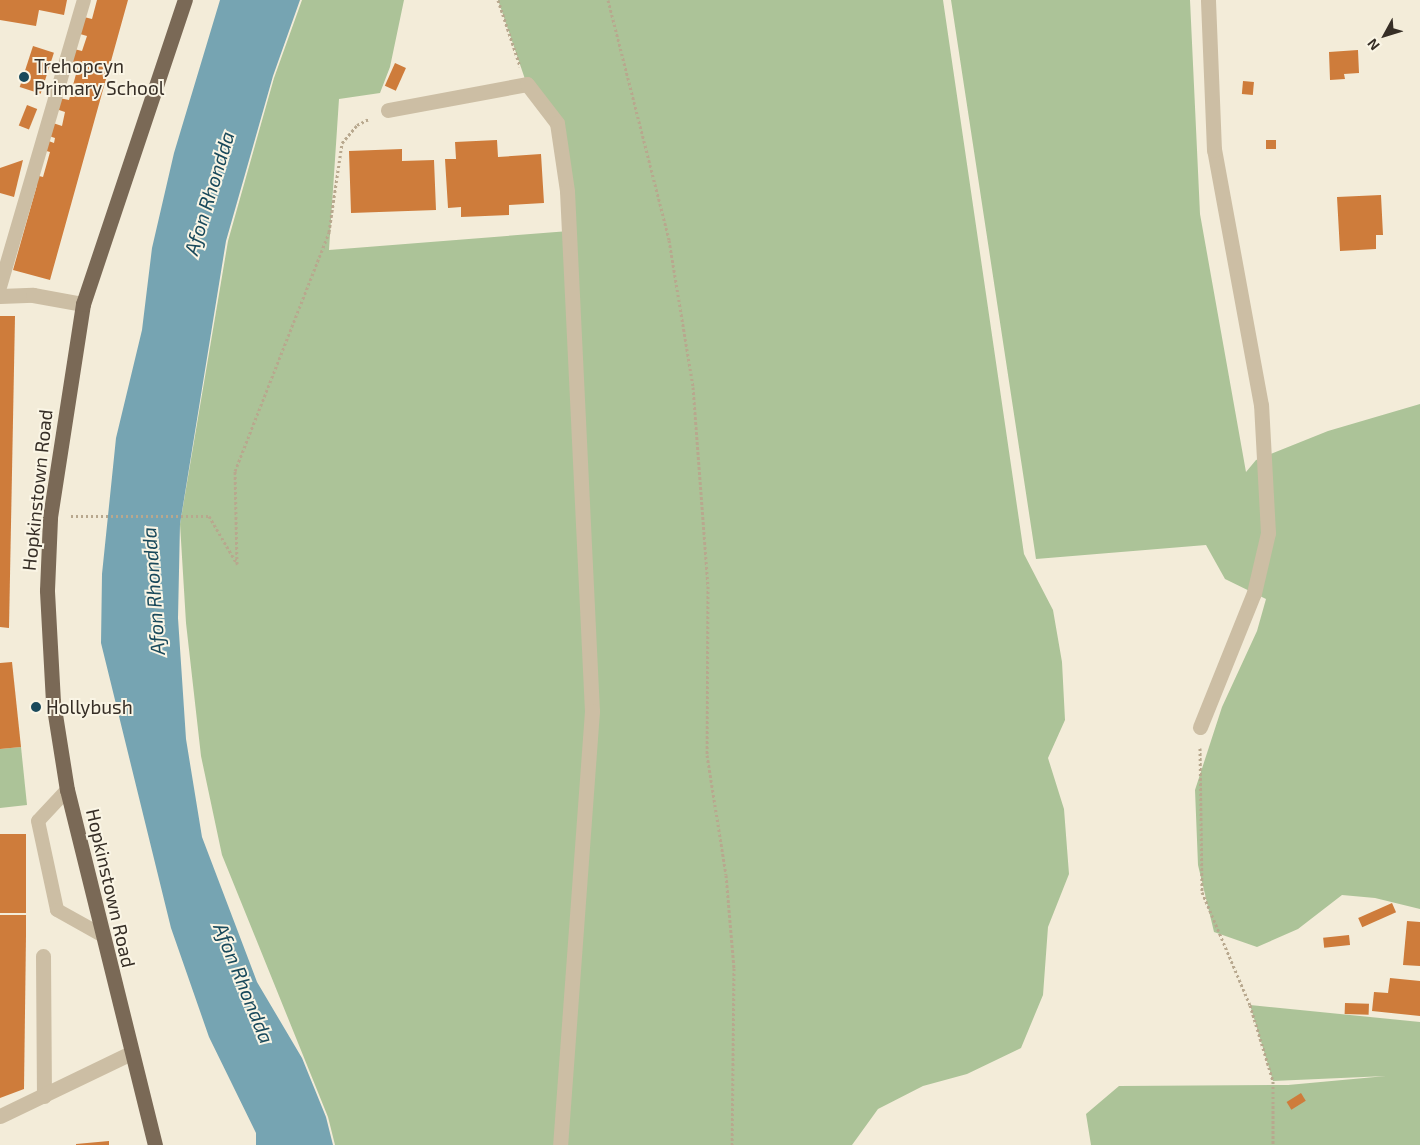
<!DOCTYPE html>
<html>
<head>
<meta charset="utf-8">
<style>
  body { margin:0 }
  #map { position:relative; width:1420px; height:1145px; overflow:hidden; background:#f3ecd9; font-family:"Exo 2",sans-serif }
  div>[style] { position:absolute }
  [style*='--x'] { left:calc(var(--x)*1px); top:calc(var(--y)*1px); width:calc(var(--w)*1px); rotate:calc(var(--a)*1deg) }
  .green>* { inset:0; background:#acc398 }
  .water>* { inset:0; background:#76a4b2 }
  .building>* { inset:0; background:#ce7c3b; transform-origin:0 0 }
  .path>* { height:3px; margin-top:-1.5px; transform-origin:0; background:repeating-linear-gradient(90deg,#b8a88e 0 2.5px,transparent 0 5px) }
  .lane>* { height:14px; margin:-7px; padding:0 7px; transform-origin:7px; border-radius:7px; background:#ccbea4 }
  .street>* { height:15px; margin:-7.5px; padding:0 7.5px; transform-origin:7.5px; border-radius:7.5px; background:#ccbea4 }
  .primary>* { height:15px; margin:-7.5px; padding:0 7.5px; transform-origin:7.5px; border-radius:7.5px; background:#7a6956 }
  .dots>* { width:14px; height:14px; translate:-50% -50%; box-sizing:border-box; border:2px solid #faf5e5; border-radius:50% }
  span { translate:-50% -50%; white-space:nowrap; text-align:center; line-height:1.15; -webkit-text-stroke:4px #faf5e5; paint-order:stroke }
  .poi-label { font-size:19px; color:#362e26 }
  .left { translate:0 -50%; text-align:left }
  .street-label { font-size:19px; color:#362e26 }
  .water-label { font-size:20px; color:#19495b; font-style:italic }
  .north { position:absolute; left:1360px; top:10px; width:50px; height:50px; -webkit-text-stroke:4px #faf5e5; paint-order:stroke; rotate:231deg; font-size:14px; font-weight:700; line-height:20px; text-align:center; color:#362e26 }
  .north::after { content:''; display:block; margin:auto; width:18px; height:22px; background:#362e26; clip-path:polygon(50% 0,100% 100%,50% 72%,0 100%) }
</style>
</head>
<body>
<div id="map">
  <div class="green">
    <div style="clip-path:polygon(302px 0,404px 0,390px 67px,380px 93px,339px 99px,329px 250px,569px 231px,557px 123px,527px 85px,498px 0,943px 0,1024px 554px,1053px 610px,1062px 662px,1065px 720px,1048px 758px,1064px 809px,1069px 874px,1048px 927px,1043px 995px,1021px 1048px,967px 1074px,923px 1086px,878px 1109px,852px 1145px,335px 1145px,328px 1117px,222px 855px,201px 756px,186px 623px,180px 524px,228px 241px,274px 78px)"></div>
    <div style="clip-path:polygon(951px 0,1190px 0,1200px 214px,1246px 472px,1256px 460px,1328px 431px,1420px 404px,1420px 909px,1375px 898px,1342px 895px,1298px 929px,1257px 947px,1214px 932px,1198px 865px,1195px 790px,1222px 707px,1257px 631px,1266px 599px,1225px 579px,1206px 545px,1036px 559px)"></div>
    <div style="clip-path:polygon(21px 747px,27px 805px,0 808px,0 749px)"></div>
    <div style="clip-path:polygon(1250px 1005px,1420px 1022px,1420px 1145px,1091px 1145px,1086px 1114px,1119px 1086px,1288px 1085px,1386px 1076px,1273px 1081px)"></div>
  </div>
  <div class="water">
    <div style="clip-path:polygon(220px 0,300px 0,273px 76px,226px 241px,180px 524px,178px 618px,186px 739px,202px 837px,257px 982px,302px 1058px,326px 1117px,333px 1145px,256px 1145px,256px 1133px,209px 1037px,171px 928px,101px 643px,102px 574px,116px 438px,142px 330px,152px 248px,174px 153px)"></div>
  </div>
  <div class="building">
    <div style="clip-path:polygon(0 0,67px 0,64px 15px,39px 10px,36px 26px,0 20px)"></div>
    <div style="clip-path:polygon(97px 0,128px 0,50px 280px,13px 270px,37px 185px,35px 175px,43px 177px,50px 152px,43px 150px,46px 140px,54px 143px,55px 138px,46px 135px,50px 122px,62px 126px,65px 112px,56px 109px,59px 98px,69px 100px,79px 63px,70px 61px,74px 49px,82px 51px,87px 36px,80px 34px,84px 17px,92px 19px)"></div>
    <div style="left:33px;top:46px;width:22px;height:43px;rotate:18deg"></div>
    <div style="clip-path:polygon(1358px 50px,1359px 73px,1344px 74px,1345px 79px,1330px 80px,1329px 52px)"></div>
    <div style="left:395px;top:63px;width:12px;height:25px;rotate:24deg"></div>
    <div style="left:1243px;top:81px;width:11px;height:13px;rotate:5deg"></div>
    <div style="left:27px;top:105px;width:11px;height:22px;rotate:22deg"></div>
    <div style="clip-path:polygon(497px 140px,498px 157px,541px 154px,544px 203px,509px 205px,509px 215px,461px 217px,461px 207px,448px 208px,445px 159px,456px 159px,455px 142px)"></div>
    <div style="left:1266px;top:140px;width:10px;height:9px"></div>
    <div style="clip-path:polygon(402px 149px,402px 161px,434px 160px,436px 210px,351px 213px,349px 151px)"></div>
    <div style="clip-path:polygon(23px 160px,14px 197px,0 193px,0 168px)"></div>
    <div style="clip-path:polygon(1381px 195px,1383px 235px,1376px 235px,1376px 249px,1340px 251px,1337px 197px)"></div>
    <div style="clip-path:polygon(0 316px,15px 316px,9px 628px,0 627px)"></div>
    <div style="clip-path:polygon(12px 662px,21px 747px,0 749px,0 663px)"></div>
    <div style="left:0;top:834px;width:26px;height:79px"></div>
    <div style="left:1392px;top:903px;width:10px;height:37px;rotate:66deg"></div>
    <div style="clip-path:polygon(0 915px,26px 915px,26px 935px,24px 1089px,0 1098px)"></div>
    <div style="clip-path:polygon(1407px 921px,1420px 922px,1420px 966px,1403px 965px)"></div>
    <div style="left:1349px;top:935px;width:10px;height:26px;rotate:84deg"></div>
    <div style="clip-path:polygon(1390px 978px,1420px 981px,1420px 1016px,1372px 1011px,1374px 992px,1388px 993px)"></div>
    <div style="left:1345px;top:1003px;width:24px;height:11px;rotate:2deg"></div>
    <div style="left:1301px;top:1093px;width:9px;height:17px;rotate:58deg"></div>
    <div style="clip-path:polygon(109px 1141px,109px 1145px,76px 1145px,76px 1144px)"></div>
  </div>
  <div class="path">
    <div style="--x:498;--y:0;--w:70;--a:71.6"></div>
    <div style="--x:608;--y:0;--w:248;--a:75.7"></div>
    <div style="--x:669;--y:240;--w:149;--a:80.7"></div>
    <div style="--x:693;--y:387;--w:200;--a:85.7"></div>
    <div style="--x:708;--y:586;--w:169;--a:90.3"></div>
    <div style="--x:707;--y:755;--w:121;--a:81"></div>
    <div style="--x:726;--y:875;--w:93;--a:85.1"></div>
    <div style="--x:734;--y:968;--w:177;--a:90.6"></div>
    <div style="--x:71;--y:516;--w:138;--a:0"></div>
    <div style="--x:209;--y:516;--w:56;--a:59.7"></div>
    <div style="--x:237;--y:564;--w:93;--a:-91.2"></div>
    <div style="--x:235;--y:471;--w:257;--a:-68.5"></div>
    <div style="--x:329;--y:232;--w:90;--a:-81.7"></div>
    <div style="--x:342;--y:143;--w:23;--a:-50"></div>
    <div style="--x:357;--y:125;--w:13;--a:-27"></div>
    <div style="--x:1200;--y:748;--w:144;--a:89.2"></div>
    <div style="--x:1202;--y:892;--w:123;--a:67"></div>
    <div style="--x:1250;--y:1005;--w:79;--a:73.2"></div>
    <div style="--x:1273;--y:1081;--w:64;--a:90"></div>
  </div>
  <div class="lane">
    <div style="--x:0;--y:287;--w:299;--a:-73.7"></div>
    <div style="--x:67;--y:790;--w:42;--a:133.1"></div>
    <div style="--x:38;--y:821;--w:91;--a:77.9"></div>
    <div style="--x:57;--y:910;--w:49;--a:29.2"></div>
  </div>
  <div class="street">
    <div style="--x:388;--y:110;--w:141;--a:-10.6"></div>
    <div style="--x:527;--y:84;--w:49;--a:52.4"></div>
    <div style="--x:557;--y:123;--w:69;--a:81.6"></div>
    <div style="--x:567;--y:191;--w:521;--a:87.25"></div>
    <div style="--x:592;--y:711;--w:435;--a:94.2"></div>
    <div style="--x:0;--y:296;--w:33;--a:-2"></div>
    <div style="--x:33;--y:295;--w:51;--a:10.2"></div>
    <div style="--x:1200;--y:727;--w:144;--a:-68.1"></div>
    <div style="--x:1254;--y:593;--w:62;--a:-76.9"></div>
    <div style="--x:1268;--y:533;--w:128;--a:-93.1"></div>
    <div style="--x:1261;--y:405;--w:259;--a:-100.4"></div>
    <div style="--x:1214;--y:150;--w:150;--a:-92.3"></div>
    <div style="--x:43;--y:956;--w:140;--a:89.6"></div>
    <div style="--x:0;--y:1116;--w:145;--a:-25.7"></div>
  </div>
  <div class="primary">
    <div style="--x:155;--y:1145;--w:366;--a:-103.9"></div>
    <div style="--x:67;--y:790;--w:89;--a:-99"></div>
    <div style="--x:53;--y:702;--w:112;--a:-93.1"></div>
    <div style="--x:47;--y:590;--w:73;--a:-87.6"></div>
    <div style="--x:50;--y:517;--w:216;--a:-81.2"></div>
    <div style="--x:83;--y:304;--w:321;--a:-71.5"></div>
  </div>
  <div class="dots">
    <div style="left:24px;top:77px;background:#19495b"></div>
    <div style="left:36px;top:707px;background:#19495b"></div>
  </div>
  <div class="poi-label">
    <span class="left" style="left:34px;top:77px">Trehopcyn<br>Primary School</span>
    <span class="left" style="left:46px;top:707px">Hollybush</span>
  </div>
  <div class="street-label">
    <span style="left:37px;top:490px;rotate:-84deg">Hopkinstown Road</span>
    <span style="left:111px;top:888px;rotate:77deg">Hopkinstown Road</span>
  </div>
  <div class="water-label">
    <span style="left:209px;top:193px;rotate:-73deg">Afon Rhondda</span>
    <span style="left:153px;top:591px;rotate:-94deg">Afon Rhondda</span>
    <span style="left:244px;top:983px;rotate:68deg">Afon Rhondda</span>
  </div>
  <div class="north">N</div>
</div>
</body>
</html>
